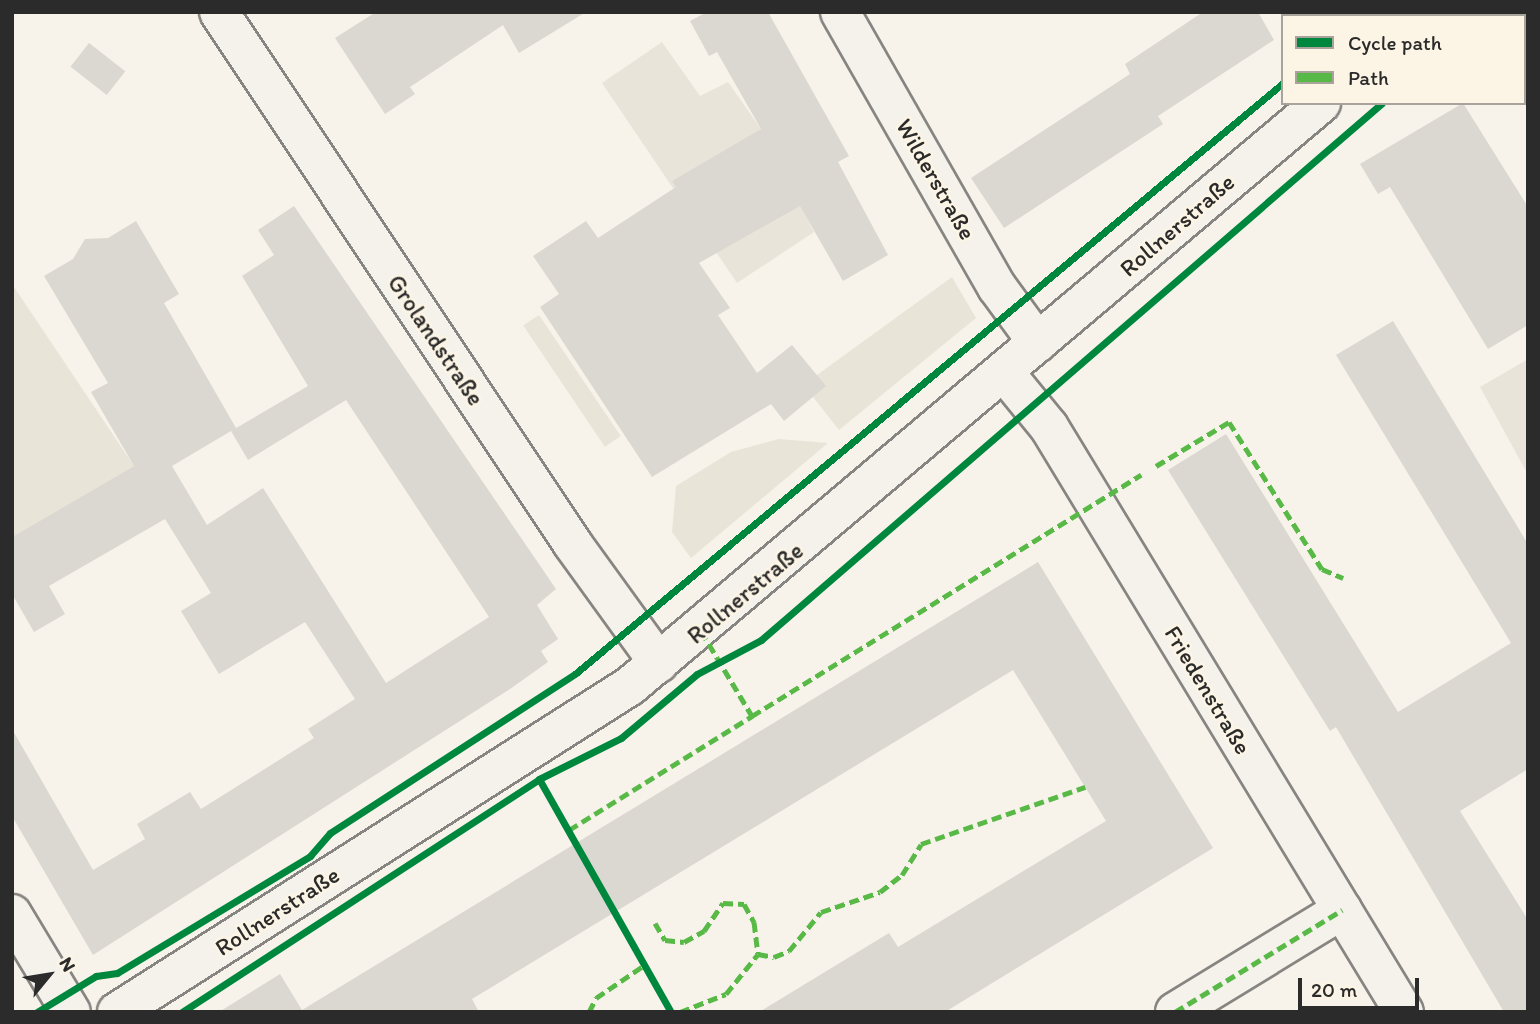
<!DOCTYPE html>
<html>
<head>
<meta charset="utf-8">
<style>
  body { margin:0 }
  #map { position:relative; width:1540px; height:1024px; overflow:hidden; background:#f7f3ea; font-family:Itim,sans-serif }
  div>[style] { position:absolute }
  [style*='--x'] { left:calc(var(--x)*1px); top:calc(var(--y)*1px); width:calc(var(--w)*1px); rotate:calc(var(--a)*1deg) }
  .built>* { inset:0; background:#e9e4d9 }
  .green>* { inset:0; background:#e9e4d8; transform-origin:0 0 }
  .building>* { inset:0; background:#dad8d1; transform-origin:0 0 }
  .roads { filter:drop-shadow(2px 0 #878581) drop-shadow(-2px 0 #878581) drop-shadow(0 2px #878581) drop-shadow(0 -2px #878581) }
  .minor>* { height:38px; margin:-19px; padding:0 19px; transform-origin:19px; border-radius:19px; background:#f5f2ec }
  .quiet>* { height:5px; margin-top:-2.5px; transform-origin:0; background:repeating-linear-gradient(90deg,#58b947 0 10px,transparent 0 15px) }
  .cycleway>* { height:7px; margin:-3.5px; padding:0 3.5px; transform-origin:3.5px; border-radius:3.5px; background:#00873e }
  span { translate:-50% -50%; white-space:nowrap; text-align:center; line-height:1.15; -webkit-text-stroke:5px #fcf5e5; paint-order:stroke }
  .street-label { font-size:24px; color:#2b2b2b }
  .frame { position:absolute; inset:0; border:14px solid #2b2b2b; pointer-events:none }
  .legend { position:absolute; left:1281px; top:14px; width:245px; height:91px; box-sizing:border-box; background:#fcf5e5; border:2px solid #a8a49b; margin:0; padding:9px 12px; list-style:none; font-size:21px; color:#2b2b2b }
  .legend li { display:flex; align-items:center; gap:14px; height:35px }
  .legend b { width:35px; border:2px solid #a8a49b }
  .north { position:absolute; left:14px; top:940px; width:70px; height:70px; -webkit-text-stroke:5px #fcf5e5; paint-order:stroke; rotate:60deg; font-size:19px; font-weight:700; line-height:28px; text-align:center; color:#2b2b2b }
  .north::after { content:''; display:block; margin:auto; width:24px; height:32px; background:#2b2b2b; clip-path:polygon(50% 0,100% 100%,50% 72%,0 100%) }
  .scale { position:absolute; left:1298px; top:978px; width:121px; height:32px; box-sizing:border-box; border:4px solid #2b2b2b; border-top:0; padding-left:9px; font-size:21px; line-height:24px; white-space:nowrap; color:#2b2b2b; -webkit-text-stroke:5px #fcf5e5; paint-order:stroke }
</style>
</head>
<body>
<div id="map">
  <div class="built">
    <div style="clip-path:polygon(662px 42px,700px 96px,728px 82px,761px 129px,814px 232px,737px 283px,602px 83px)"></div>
    <div style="clip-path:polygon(1528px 359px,1528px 475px,1480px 387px)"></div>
  </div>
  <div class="green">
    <div style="clip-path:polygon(952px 277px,976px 318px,839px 430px,813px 397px,817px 375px)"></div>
    <div style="clip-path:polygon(12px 284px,134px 466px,12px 537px)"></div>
    <div style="left:539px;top:315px;width:146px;height:19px;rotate:56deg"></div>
    <div style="clip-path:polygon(779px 439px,828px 443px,691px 558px,672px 532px,676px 486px,731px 452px)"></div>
  </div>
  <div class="building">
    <div style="clip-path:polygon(376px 12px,586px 12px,519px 53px,503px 25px,410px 87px,415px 94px,385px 114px,335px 38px)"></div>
    <div style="clip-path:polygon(707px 12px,768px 12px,849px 156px,838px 162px,888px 255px,843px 281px,800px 206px,699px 263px,730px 308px,718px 315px,757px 373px,792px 345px,826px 386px,784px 421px,771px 404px,652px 477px,540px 307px,559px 294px,533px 256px,586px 221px,598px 238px,676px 187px,672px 181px,761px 129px,717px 52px,709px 56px,690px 21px)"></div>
    <div style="clip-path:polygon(1203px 12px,1258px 12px,1274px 40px,1158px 116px,1163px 124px,1004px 228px,971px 178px,1130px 74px,1125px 64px)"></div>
    <div style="left:89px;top:43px;width:46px;height:30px;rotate:38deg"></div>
    <div style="clip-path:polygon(1463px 103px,1528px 207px,1528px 325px,1488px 349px,1390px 187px,1378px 194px,1360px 164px)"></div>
    <div style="clip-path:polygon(294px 206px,556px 589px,537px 605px,558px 639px,541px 651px,548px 662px,510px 689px,93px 955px,12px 816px,12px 729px,93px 870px,145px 839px,137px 824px,190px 792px,201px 809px,314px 738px,308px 729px,355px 699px,305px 622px,219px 674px,181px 611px,211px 593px,165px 519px,49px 586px,65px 614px,34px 632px,12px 594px,12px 537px,134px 466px,91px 392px,108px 383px,44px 276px,73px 259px,85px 239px,108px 238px,136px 221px,179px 294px,164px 303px,236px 428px,172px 466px,207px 525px,263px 488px,386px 683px,489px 617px,346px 400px,248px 460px,231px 431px,308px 386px,242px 276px,274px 255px,258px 230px)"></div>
    <div style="clip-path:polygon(1393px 321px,1528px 544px,1528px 769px,1460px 811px,1528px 920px,1528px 1012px,1504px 1012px,1336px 727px,1330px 731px,1168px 470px,1226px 434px,1398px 712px,1511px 643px,1336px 355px)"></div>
    <div style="clip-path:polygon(1038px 562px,1213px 848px,945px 1012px,759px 1012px,889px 933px,898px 947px,1106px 821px,1013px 670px,472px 999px,479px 1012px,219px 1012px,280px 974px,302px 1010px)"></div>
  </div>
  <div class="roads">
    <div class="minor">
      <div style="--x:219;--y:12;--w:638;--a:56.38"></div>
      <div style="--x:572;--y:543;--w:148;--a:54.1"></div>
      <div style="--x:840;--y:12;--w:317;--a:60.3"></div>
      <div style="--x:997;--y:287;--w:69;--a:53.8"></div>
      <div style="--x:1433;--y:16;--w:6;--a:-39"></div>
      <div style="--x:1004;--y:372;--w:71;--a:50.7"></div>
      <div style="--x:1049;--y:427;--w:684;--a:58.75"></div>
      <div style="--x:12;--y:914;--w:114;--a:59"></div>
      <div style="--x:117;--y:1012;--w:608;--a:-32.44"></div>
      <div style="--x:630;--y:686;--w:904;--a:-40.15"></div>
      <div style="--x:1175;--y:1012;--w:196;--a:-31.4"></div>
    </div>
  </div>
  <div class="quiet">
    <div style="--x:1373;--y:12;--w:4;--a:63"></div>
    <div style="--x:1315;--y:16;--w:5;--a:-53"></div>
    <div style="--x:1519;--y:16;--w:6;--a:-39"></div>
    <div style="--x:1156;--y:466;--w:85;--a:-31.1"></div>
    <div style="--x:1229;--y:422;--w:174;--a:57.7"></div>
    <div style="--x:1322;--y:569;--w:23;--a:23"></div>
    <div style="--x:701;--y:631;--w:99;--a:59"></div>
    <div style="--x:752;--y:716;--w:458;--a:-31.8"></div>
    <div style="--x:569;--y:830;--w:216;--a:-31.9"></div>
    <div style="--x:655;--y:923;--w:20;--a:60"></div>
    <div style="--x:665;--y:940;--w:19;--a:6"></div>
    <div style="--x:684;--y:942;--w:23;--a:-29"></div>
    <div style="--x:704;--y:931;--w:34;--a:-56"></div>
    <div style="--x:723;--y:903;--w:21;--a:3"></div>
    <div style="--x:744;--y:904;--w:21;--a:61"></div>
    <div style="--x:754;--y:922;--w:32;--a:83"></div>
    <div style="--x:758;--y:954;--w:16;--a:11"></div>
    <div style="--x:774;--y:957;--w:16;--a:-22"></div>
    <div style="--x:789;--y:951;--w:50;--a:-50.6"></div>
    <div style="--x:821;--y:912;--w:62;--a:-18.7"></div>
    <div style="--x:880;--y:892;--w:28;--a:-38"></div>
    <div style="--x:902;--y:875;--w:36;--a:-58"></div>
    <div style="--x:921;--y:844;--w:174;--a:-19.2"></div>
    <div style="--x:589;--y:1012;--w:16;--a:-63"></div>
    <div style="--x:596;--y:998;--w:60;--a:-34.2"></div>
    <div style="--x:680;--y:1012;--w:49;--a:-21.4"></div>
    <div style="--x:726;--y:994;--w:51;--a:-51.3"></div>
    <div style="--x:1175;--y:1012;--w:196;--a:-31.4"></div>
  </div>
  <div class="cycleway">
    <div style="--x:539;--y:779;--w:268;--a:60.5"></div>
    <div style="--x:37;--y:1012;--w:69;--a:-31.4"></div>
    <div style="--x:96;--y:976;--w:21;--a:-8"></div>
    <div style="--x:117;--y:973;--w:226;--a:-31.2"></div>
    <div style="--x:310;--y:856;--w:30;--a:-49"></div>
    <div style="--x:330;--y:833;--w:293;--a:-33"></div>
    <div style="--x:576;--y:673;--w:921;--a:-39.85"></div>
    <div style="--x:182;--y:1012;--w:426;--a:-33.1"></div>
    <div style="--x:539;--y:779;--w:92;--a:-26.6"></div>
    <div style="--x:621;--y:738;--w:99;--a:-40.1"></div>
    <div style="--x:697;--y:674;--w:72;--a:-28"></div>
    <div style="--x:761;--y:640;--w:821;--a:-40.85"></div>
  </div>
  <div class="street-label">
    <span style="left:936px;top:179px;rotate:60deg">Wilderstraße</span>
    <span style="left:1177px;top:225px;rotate:-41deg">Rollnerstraße</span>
    <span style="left:436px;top:340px;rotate:56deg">Grolandstraße</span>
    <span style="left:745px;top:593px;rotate:-40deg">Rollnerstraße</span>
    <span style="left:1208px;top:690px;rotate:59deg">Friedenstraße</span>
    <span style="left:277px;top:911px;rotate:-33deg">Rollnerstraße</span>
  </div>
  <div class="frame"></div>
  <ul class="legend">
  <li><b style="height:9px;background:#00873e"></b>Cycle path</li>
  <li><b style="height:9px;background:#58b947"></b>Path</li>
  </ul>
  <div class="north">N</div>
  <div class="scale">20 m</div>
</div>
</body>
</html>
